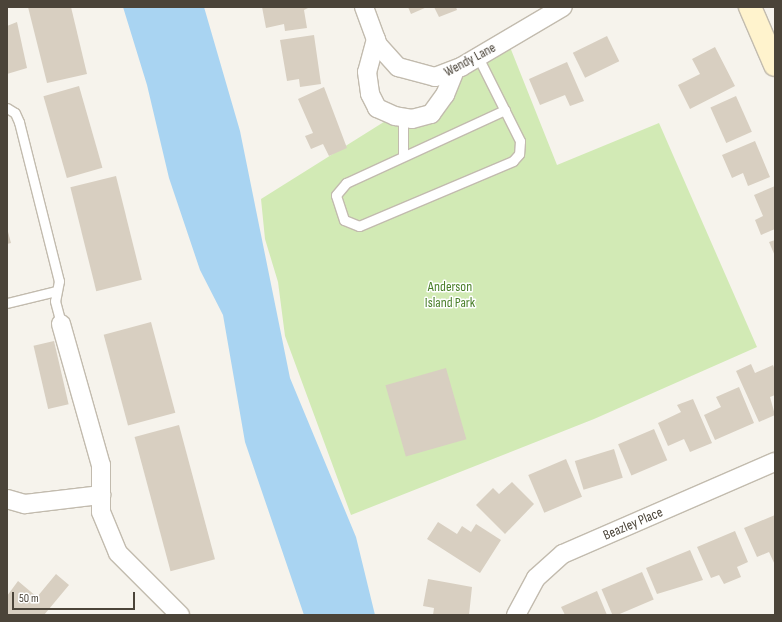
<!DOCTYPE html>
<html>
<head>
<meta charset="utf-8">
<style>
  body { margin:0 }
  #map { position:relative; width:782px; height:622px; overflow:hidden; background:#f6f3ec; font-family:"Sofia Sans Condensed",sans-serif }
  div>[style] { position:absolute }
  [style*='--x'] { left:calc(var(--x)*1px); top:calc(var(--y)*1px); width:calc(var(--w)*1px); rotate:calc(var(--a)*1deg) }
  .green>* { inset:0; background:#d2eab5 }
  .water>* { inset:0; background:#a9d4f2 }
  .building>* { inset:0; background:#d8cfc1; transform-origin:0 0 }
  .roads { filter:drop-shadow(1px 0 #c2bbae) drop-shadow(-1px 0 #c2bbae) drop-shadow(0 1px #c2bbae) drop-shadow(0 -1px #c2bbae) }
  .lane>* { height:9px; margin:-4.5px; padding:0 4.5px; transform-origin:4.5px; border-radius:4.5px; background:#fff }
  .street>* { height:18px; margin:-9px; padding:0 9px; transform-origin:9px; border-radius:9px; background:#fff }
  .secondary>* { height:22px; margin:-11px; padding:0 11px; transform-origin:11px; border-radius:11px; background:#fff3cd }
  span { translate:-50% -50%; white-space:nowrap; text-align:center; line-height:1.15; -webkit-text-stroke:3px #fff; paint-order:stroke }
  .street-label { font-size:14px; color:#4b4439 }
  .park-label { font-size:14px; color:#4a7f2a }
  .frame { position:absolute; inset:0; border:8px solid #4b4439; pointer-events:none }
  .scale { position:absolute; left:12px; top:592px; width:123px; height:18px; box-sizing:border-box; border:2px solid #4b4439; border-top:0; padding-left:5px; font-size:12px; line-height:14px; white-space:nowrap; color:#4b4439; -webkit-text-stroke:3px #fff; paint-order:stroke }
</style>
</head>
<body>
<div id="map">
  <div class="green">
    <div style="clip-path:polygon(510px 47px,557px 165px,659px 123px,757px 347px,594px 419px,351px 515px,285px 336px,278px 282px,265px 239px,261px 199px,387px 120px,416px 124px,459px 75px)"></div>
  </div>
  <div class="water">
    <div style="clip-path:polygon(123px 7px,204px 7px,240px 131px,290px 378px,356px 537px,375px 615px,304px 615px,245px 442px,223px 315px,200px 270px,169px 178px,147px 85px)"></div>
  </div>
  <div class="building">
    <div style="clip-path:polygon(28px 7px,71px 7px,87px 74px,47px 83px)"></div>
    <div style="clip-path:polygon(262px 7px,310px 7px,304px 10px,307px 28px,285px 31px,284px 24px,266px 28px)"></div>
    <div style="clip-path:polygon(408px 7px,427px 7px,411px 14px)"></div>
    <div style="clip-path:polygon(434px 7px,456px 7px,457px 10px,439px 17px)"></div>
    <div style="clip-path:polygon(17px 22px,27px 68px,7px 74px,7px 26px)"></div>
    <div style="clip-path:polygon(314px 35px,321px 84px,300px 87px,299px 79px,287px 81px,280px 40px)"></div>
    <div style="left:607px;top:36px;width:28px;height:38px;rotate:64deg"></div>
    <div style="clip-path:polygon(715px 47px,735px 86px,690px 109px,678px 85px,700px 74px,692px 59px)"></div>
    <div style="clip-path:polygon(567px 62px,584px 101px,570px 106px,565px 95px,540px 105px,529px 79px)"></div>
    <div style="left:79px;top:86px;width:85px;height:37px;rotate:74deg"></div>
    <div style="clip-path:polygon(324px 87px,347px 148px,329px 156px,323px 144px,311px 149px,305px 136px,313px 133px,298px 99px)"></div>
    <div style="left:736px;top:96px;width:39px;height:28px;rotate:66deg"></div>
    <div style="clip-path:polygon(755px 141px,770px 177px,748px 186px,743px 173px,732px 178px,722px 155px)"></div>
    <div style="left:116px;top:176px;width:107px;height:47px;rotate:76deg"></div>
    <div style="clip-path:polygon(775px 186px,775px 229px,761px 235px,755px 220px,763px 216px,754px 195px)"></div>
    <div style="clip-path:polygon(7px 228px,11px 243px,7px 244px)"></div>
    <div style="clip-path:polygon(775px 240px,775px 256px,769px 242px)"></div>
    <div style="left:151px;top:322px;width:94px;height:49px;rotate:75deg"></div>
    <div style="left:54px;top:341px;width:65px;height:21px;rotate:77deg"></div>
    <div style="clip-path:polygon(751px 364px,755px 373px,773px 365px,775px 370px,775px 395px,770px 397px,775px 415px,759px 422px,736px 371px)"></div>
    <div style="left:446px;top:368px;width:74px;height:63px;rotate:74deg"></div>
    <div style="clip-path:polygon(739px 387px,754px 423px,715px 440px,704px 415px,721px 407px,716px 397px)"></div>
    <div style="clip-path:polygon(693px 399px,712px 443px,690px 452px,684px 439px,668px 446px,658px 423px,681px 412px,677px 405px)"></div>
    <div style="left:179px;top:425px;width:139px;height:46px;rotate:75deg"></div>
    <div style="left:654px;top:429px;width:34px;height:39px;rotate:67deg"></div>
    <div style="left:614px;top:449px;width:30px;height:41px;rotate:73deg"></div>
    <div style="left:566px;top:459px;width:41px;height:41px;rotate:67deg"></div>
    <div style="clip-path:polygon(512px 482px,534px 504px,505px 534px,476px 505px,493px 488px,499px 494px)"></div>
    <div style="clip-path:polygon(775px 515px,775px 565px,769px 552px,757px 557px,744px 528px)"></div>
    <div style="clip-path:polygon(438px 522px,457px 534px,462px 526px,471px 532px,476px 524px,501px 540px,480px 573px,427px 539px)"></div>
    <div style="clip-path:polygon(735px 531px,748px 562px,737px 567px,741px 577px,724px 584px,719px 575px,711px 578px,697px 547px)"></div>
    <div style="clip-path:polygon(690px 550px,703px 580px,657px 594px,646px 568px)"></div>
    <div style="left:642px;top:572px;width:30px;height:44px;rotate:67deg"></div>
    <div style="clip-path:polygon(56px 574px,69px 585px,44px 615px,7px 615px,7px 596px,18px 581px,37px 597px)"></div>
    <div style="clip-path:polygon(428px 579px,472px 587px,469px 615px,433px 615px,434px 608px,423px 606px)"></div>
    <div style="clip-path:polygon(597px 591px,607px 615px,565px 615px,561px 607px)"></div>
  </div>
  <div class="roads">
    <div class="lane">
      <div style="--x:478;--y:57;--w:94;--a:63.4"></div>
      <div style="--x:520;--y:141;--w:13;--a:94"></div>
      <div style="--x:519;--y:154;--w:9;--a:131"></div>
      <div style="--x:513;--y:161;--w:167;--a:157.1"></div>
      <div style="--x:359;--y:226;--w:16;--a:-158"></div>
      <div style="--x:344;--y:220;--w:26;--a:-108"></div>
      <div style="--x:336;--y:195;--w:16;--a:-50"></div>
      <div style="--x:346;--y:183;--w:175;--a:-24.7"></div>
      <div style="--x:7;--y:108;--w:9;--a:32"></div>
      <div style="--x:15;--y:113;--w:10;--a:66"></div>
      <div style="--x:19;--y:122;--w:164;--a:75.9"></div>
      <div style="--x:59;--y:281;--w:20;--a:101"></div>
      <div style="--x:55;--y:301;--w:24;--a:75"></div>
      <div style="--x:403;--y:156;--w:38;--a:-90"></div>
      <div style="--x:7;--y:303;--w:50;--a:-13.8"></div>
    </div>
    <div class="street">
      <div style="--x:364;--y:7;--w:40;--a:69.8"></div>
      <div style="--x:378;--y:45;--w:30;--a:48"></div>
      <div style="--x:398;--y:67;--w:38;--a:15"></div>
      <div style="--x:435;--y:77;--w:28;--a:-21"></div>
      <div style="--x:461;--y:67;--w:118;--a:-30.5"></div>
      <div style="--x:376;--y:39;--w:34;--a:105"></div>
      <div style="--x:367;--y:72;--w:22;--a:82"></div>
      <div style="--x:370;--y:94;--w:16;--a:63"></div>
      <div style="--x:377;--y:108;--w:20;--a:24"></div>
      <div style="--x:395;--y:116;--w:17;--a:10"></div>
      <div style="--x:412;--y:119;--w:20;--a:-15"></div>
      <div style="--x:431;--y:114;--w:24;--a:-54"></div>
      <div style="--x:445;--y:95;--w:27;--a:-68"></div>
      <div style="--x:61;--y:324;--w:147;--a:74.2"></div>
      <div style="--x:101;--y:465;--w:47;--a:90"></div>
      <div style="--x:101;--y:512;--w:44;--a:67.5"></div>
      <div style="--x:118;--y:553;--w:88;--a:45"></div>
      <div style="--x:7;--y:499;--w:19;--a:16"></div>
      <div style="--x:25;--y:504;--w:77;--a:-6.8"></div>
      <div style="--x:516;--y:615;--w:42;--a:-61.6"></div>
      <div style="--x:536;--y:578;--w:36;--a:-42"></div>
      <div style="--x:563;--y:554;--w:231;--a:-23.5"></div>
    </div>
    <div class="secondary">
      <div style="--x:750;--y:7;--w:63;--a:66.7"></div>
    </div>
  </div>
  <div class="street-label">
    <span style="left:470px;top:60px;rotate:-28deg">Wendy Lane</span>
    <span style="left:633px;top:524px;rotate:-23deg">Beazley Place</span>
  </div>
  <div class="park-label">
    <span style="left:450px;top:295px">Anderson<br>Island Park</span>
  </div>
  <div class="frame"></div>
  <div class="scale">50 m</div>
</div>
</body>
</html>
